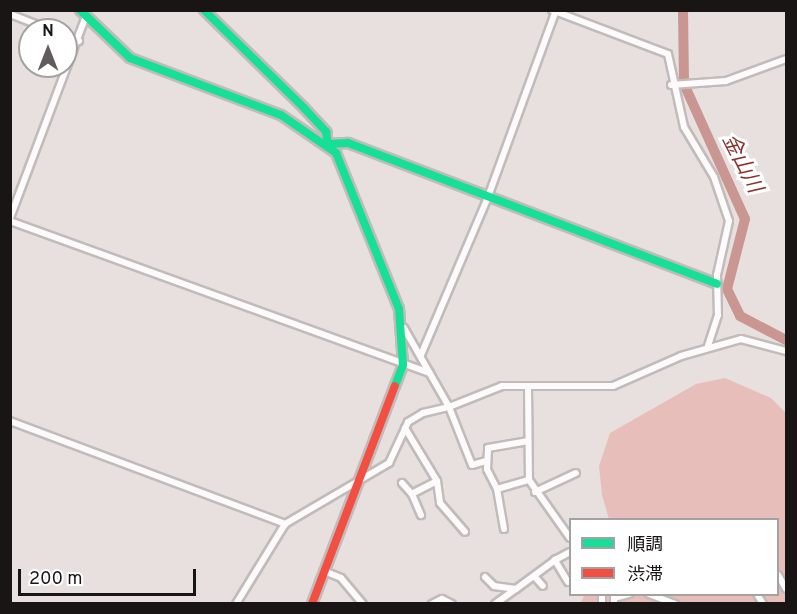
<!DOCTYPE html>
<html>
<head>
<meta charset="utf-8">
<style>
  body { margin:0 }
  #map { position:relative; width:797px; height:614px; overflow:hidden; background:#e8e0de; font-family:Overpass,"Noto Sans JP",sans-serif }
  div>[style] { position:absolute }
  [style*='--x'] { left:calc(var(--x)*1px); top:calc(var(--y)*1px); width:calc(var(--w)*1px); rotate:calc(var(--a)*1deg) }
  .green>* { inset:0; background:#e7beb9 }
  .river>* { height:10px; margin:-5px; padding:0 5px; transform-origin:5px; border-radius:5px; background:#c99691 }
  .roads { filter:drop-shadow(2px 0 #c1bbb9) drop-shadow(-2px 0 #c1bbb9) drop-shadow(0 2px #c1bbb9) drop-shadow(0 -2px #c1bbb9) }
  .street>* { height:6px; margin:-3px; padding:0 3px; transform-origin:3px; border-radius:3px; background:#fcfafa }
  .fast>* { height:8px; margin:-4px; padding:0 4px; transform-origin:4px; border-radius:4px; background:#16e098 }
  .jam>* { height:8px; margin:-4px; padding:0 4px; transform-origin:4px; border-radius:4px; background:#f24e42 }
  span { translate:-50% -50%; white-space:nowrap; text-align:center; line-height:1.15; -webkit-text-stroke:6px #fff; paint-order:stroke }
  .water-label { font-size:21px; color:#893330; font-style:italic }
  .frame { position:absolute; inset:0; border:12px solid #191514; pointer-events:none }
  .legend { position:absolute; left:569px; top:518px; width:210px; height:78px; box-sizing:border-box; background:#fff; border:2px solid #a3a1a1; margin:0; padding:8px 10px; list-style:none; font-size:18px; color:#191514 }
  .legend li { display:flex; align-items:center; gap:12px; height:30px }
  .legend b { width:30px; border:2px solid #a3a1a1 }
  .north { position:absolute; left:18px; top:18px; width:60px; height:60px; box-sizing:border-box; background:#fff; border:2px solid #a3a1a1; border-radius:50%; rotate:0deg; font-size:16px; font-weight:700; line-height:24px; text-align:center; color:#191514 }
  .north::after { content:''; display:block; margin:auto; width:21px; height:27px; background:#615c5b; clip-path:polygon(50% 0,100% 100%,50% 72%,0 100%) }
  .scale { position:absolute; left:18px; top:569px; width:178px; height:27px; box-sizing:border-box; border:3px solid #191514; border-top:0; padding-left:8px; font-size:18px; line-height:21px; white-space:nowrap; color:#191514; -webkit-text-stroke:4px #fff; paint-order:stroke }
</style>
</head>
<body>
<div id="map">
  <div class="green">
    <div style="clip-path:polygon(725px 378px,771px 398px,786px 413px,786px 603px,580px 604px,585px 594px,778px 594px,778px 520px,609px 519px,602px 495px,599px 466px,610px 433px,696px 384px)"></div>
  </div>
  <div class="river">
    <div style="--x:683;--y:10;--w:74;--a:89.2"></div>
    <div style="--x:684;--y:84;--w:148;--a:65.7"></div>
    <div style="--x:745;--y:219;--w:72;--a:104.4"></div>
    <div style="--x:727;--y:289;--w:30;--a:64"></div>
    <div style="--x:740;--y:316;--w:52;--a:27.6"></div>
  </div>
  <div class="roads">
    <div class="street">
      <div style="--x:552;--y:10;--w:124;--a:20.8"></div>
      <div style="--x:668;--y:54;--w:75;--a:77.6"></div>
      <div style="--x:684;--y:127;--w:58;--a:59"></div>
      <div style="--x:714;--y:177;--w:46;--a:71.2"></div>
      <div style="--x:729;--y:221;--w:55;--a:102.5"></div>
      <div style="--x:717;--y:275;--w:40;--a:88.6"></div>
      <div style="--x:718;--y:315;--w:33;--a:108"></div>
      <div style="--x:10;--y:14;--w:44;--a:21.3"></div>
      <div style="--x:66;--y:36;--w:14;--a:21"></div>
      <div style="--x:671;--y:85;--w:55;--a:-4.2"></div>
      <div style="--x:726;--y:81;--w:64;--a:-20.1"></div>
      <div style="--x:10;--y:218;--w:214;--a:-69.4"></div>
      <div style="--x:10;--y:221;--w:446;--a:19.9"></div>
      <div style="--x:404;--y:328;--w:91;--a:60.3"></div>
      <div style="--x:449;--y:407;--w:57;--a:-21.6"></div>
      <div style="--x:502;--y:386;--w:111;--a:0"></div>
      <div style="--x:613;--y:386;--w:74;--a:-23.8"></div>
      <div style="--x:681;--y:356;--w:62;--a:-15.8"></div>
      <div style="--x:741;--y:339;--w:47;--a:14.9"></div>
      <div style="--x:421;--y:355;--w:172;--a:-67"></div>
      <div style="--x:488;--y:197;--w:199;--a:-70"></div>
      <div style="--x:528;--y:387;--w:93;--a:89.4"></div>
      <div style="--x:529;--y:480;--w:71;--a:54.7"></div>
      <div style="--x:10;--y:421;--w:294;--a:20.5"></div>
      <div style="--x:405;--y:428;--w:62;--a:58.9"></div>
      <div style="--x:437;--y:481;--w:28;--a:153"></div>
      <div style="--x:412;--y:494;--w:23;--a:67"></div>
      <div style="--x:437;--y:481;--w:22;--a:82"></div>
      <div style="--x:440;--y:503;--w:38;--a:49"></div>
      <div style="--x:402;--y:483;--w:15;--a:48"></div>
      <div style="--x:497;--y:489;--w:22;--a:-117"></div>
      <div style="--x:487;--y:469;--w:21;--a:-87"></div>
      <div style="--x:488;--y:448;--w:41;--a:-9.9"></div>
      <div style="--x:535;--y:492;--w:45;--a:-24.9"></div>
      <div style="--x:504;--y:529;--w:41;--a:-99.9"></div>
      <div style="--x:497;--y:489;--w:33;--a:-16"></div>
      <div style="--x:324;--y:571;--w:18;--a:22"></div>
      <div style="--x:341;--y:578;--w:34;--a:50"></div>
      <div style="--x:778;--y:575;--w:16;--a:60"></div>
      <div style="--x:534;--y:576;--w:13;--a:48"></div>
      <div style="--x:485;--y:577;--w:13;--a:45"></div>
      <div style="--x:494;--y:586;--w:22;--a:8"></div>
      <div style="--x:516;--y:589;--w:49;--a:-36.6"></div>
      <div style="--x:568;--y:582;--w:26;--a:-121"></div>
      <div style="--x:555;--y:560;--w:17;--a:-28"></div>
      <div style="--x:649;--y:594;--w:28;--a:21"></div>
      <div style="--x:757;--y:594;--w:12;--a:59"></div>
      <div style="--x:236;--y:604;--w:94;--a:-58.5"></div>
      <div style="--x:285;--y:524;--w:121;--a:-30.4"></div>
      <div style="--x:389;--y:463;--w:45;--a:-65.1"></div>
      <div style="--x:408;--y:422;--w:17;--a:-31"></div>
      <div style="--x:423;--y:413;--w:27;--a:-13"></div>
      <div style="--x:449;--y:407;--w:62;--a:68.4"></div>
      <div style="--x:472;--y:465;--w:15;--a:-16"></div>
      <div style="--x:432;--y:604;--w:11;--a:-27"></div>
      <div style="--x:442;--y:599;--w:11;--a:27"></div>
      <div style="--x:495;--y:604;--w:26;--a:-36"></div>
      <div style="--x:602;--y:604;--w:10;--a:-90"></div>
      <div style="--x:614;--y:604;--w:6;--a:-90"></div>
      <div style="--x:614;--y:598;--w:16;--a:-15"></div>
    </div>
    <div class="fast">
      <div style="--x:80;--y:10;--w:69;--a:43.8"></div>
      <div style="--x:130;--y:58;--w:161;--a:20.7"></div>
      <div style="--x:281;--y:115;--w:67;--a:34.6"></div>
      <div style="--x:336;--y:153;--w:168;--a:68"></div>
      <div style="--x:399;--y:309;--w:56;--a:85.9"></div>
      <div style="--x:403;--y:365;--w:22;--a:111"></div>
      <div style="--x:204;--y:10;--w:140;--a:44.4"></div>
      <div style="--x:304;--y:108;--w:33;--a:47"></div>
      <div style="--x:326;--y:132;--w:12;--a:81"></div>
      <div style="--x:328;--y:144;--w:20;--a:-3"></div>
      <div style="--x:348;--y:143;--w:395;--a:20.9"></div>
    </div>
    <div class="jam">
      <div style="--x:312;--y:604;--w:233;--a:-69.2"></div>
    </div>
  </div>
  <div class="water-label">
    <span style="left:741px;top:164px;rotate:63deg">金山川</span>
  </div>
  <div class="frame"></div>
  <ul class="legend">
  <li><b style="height:8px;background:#16e098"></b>順調</li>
  <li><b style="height:8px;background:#f24e42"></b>渋滞</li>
  </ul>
  <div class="north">N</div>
  <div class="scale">200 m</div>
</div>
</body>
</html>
